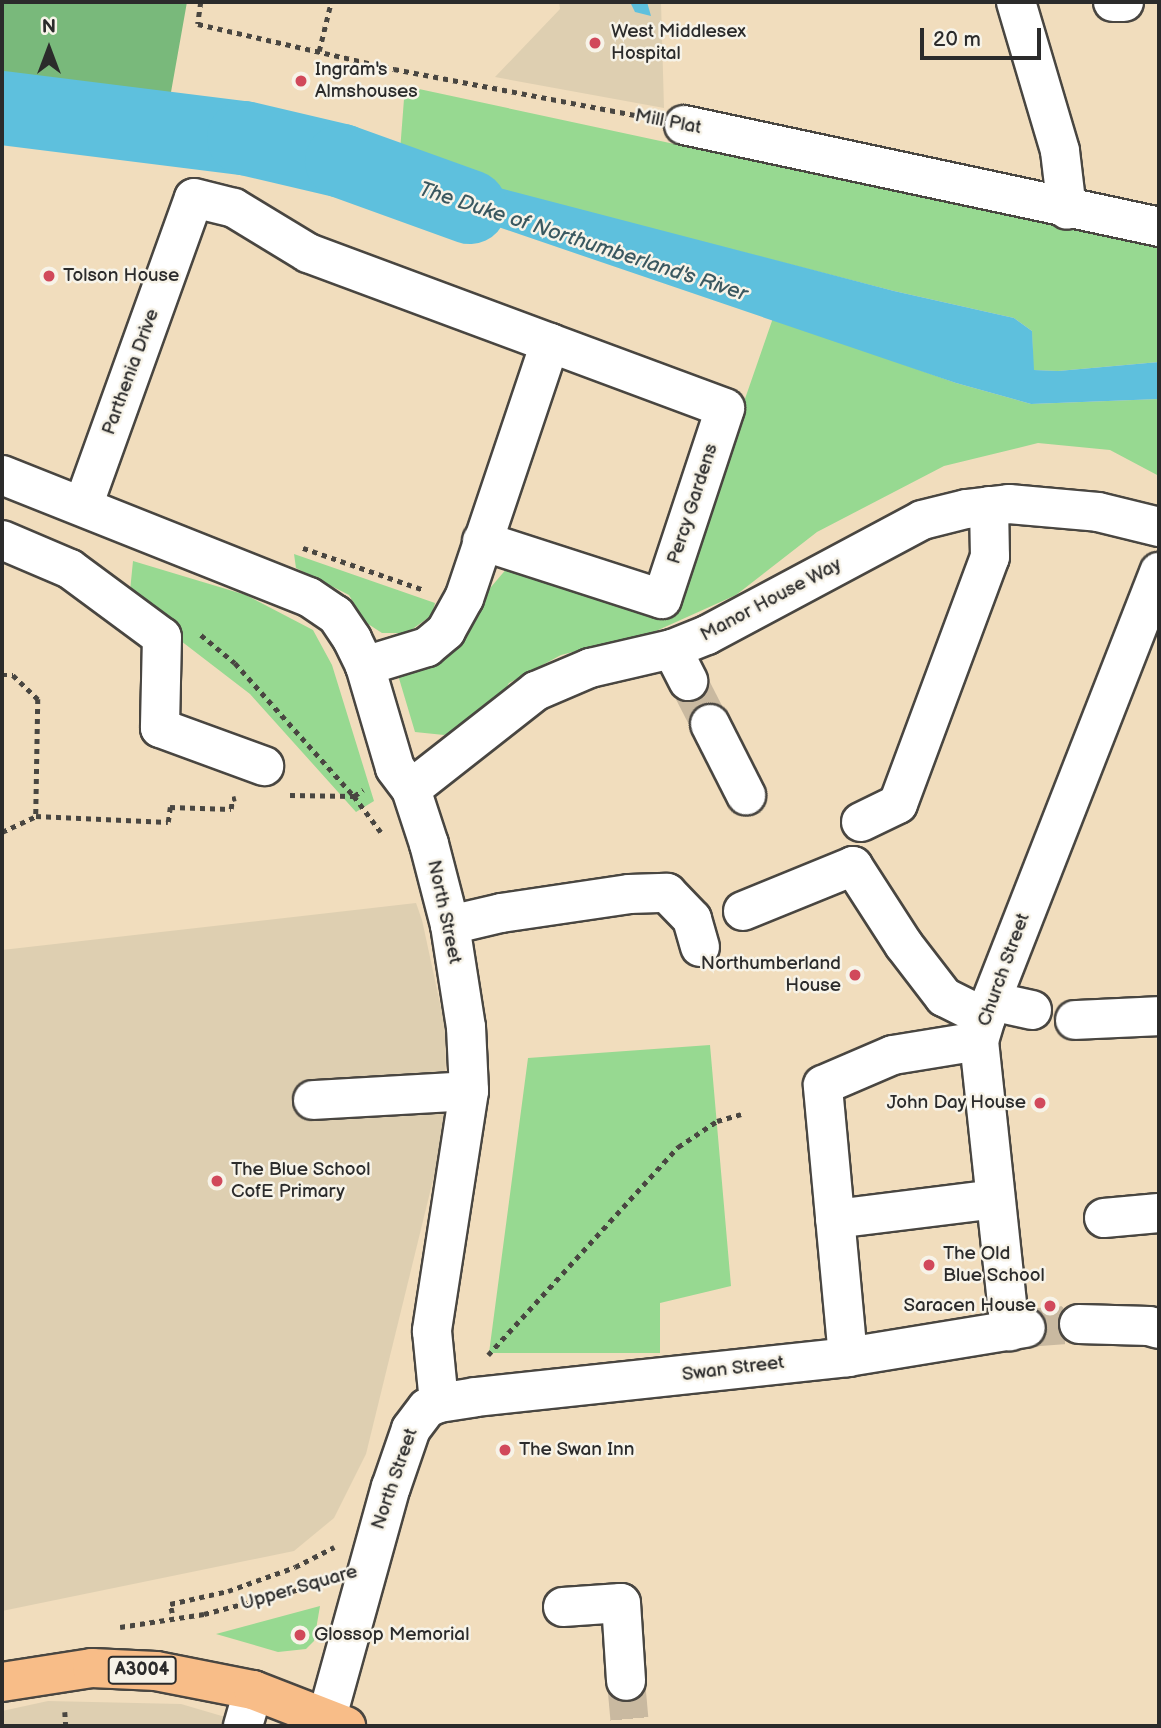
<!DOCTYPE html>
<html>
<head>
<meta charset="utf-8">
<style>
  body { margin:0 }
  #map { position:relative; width:1161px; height:1728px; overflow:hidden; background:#f1ddbd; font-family:"Balsamiq Sans",sans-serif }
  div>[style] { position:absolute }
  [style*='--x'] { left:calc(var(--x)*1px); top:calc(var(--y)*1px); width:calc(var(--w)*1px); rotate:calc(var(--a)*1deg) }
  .built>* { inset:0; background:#decfb1 }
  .green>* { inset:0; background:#97d991 }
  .forest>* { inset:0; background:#79b97b }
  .water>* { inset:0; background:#5ec0dd }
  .river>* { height:74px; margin:-37px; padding:0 37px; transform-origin:37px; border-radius:37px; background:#5ec0dd }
  .minor-tunnel>* { height:38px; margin-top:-19px; transform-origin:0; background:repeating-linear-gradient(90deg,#c9b9a0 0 38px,transparent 0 57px) }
  .path>* { height:4.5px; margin-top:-2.25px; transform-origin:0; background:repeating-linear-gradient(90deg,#494641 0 5px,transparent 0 10px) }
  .roads { filter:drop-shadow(2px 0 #494641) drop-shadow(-2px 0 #494641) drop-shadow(0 2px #494641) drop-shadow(0 -2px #494641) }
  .minor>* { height:38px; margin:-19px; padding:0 19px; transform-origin:19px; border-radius:19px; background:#fff }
  .major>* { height:38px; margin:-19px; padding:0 19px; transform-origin:19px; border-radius:19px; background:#f8bd88 }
  .dots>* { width:19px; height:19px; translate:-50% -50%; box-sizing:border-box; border:4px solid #f7f3e8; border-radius:50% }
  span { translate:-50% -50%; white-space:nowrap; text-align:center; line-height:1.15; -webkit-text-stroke:5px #f7f3e8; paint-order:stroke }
  .shield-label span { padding:2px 5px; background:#f7f3e8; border:2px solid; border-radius:5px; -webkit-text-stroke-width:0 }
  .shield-label { font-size:18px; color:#2b2b2b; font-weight:700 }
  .poi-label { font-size:19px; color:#2b2b2b }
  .left { translate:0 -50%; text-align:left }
  .right { translate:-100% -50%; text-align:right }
  .street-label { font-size:19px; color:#2b2b2b }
  .water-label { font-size:21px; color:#3a5860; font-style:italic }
  .frame { position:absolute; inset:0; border:4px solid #2b2b2b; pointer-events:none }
  .north { position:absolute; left:14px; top:14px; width:70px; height:70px; -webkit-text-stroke:5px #f7f3e8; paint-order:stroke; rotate:0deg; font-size:19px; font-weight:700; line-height:28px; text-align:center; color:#2b2b2b }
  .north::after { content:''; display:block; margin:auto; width:24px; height:32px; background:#2b2b2b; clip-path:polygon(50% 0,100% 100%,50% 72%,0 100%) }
  .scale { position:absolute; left:920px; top:28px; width:121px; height:32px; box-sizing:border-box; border:4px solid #2b2b2b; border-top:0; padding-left:9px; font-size:21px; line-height:24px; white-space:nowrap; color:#2b2b2b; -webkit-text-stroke:5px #f7f3e8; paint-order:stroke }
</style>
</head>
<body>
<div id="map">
  <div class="built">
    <div style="clip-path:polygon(559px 2px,661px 2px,664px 108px,495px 77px,560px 9px)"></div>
    <div style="clip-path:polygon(416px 903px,422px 920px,446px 1031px,445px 1131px,366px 1454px,334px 1518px,294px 1551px,2px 1611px,2px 950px)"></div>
    <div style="clip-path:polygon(48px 1701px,181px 1704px,256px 1726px,2px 1726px,2px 1711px)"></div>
  </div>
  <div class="green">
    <div style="clip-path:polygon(405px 86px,1159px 248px,1159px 362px,1058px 371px,1033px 370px,1032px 331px,1014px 318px,894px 291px,399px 164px)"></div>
    <div style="clip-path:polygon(773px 318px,956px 383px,1031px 404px,1159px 399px,1159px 476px,1110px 450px,1038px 443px,944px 466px,817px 532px,736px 595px,656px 631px,561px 655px,509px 683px,500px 699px,476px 722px,444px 735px,415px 732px,398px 675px,480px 600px,508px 567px,670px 615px)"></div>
    <div style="clip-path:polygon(294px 554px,435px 603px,432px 615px,407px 633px,382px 633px,365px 622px,349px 595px,296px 568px)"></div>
    <div style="clip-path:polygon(133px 561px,246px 595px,313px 630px,332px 665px,374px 801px,356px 812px,250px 694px,129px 601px)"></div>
    <div style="clip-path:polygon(710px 1045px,731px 1286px,660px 1303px,660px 1353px,489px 1353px,528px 1058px)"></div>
    <div style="clip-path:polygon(320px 1606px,314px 1641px,306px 1649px,278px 1652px,216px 1634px)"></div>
  </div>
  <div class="forest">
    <div style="clip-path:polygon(2px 2px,187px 2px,168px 109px,387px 153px,364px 198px,224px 156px,167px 162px,2px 139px)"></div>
  </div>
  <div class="water">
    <div style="clip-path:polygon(630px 2px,647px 2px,651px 16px,635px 12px)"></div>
    <div style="clip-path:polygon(381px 161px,446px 174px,894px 291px,1014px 318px,1032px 331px,1034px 370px,1058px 371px,1159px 362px,1159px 399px,1031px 404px,956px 383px,372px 184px)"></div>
  </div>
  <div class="river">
    <div style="--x:2;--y:108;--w:244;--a:7.1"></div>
    <div style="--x:244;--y:138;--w:101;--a:13.2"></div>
    <div style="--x:342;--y:161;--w:136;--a:19.8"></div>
  </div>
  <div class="minor-tunnel">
    <div style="--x:688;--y:681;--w:48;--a:62.9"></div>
    <div style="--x:1026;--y:1328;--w:53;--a:-4.3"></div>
    <div style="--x:626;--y:1681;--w:45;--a:84.9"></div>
  </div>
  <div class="path">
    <div style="--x:201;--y:2;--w:22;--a:98"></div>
    <div style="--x:198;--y:24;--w:201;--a:12.9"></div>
    <div style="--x:394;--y:69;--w:256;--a:10.8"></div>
    <div style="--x:319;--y:51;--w:50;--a:-76.2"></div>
    <div style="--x:303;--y:548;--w:128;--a:19.1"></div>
    <div style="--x:201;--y:635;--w:44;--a:39.5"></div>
    <div style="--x:235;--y:663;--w:178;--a:48.2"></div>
    <div style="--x:354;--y:796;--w:45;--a:53.1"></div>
    <div style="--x:2;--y:675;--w:11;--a:0"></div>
    <div style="--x:13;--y:675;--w:35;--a:44"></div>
    <div style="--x:38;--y:699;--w:117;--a:91"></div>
    <div style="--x:290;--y:795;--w:64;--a:0.9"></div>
    <div style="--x:354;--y:796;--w:11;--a:-34"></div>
    <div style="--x:2;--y:832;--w:38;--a:-25"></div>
    <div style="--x:36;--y:816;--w:132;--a:2.6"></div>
    <div style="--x:168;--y:822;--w:15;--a:-82"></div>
    <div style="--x:170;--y:807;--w:61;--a:1.9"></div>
    <div style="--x:231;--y:809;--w:10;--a:-84"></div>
    <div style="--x:232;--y:799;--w:4;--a:-14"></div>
    <div style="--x:488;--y:1355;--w:282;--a:-47.6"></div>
    <div style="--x:678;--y:1147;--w:47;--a:-33.7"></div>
    <div style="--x:717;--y:1121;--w:25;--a:-16"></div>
    <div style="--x:172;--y:1613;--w:9;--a:-103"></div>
    <div style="--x:170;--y:1604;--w:59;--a:-12.6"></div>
    <div style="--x:228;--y:1591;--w:71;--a:-19.7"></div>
    <div style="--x:295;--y:1567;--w:44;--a:-27.1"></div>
    <div style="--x:120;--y:1627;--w:85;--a:-8.8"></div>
    <div style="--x:204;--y:1614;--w:123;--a:-14.6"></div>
    <div style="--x:65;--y:1712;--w:14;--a:86"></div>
  </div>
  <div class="roads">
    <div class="minor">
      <div style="--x:1016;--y:2;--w:155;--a:73.5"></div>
      <div style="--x:1060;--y:151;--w:59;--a:83.2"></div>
      <div style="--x:1113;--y:2;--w:11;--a:0"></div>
      <div style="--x:684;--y:125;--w:486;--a:12.1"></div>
      <div style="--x:2;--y:475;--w:330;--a:21.7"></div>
      <div style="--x:309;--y:597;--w:32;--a:34"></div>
      <div style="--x:336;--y:615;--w:29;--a:56"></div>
      <div style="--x:352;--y:639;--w:30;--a:64"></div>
      <div style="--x:365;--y:666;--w:106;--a:73.6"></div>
      <div style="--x:395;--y:768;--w:26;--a:53"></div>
      <div style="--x:411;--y:789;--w:58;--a:71.9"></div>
      <div style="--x:429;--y:844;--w:84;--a:75.5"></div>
      <div style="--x:450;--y:925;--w:103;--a:81.1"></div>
      <div style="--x:466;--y:1027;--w:64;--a:87.3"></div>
      <div style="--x:469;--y:1091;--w:243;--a:98.8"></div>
      <div style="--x:432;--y:1331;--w:72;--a:84.4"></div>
      <div style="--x:83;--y:506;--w:327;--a:-70.2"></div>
      <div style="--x:194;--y:198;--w:41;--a:14"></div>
      <div style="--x:234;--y:208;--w:87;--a:31.3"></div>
      <div style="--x:308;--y:253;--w:258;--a:20.4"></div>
      <div style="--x:550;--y:343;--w:269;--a:108.6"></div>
      <div style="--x:464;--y:598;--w:38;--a:119"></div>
      <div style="--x:446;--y:631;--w:25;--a:140"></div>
      <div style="--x:427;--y:647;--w:65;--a:163"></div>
      <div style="--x:2;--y:540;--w:74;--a:23.1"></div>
      <div style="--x:70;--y:569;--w:114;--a:36.5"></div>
      <div style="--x:162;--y:637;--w:91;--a:91.3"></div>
      <div style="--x:160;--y:728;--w:111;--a:20.1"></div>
      <div style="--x:482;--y:541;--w:189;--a:17.9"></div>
      <div style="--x:662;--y:599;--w:201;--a:-71.7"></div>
      <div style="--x:725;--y:408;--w:187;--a:-159.6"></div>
      <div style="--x:672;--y:649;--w:36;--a:63"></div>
      <div style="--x:710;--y:724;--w:80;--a:63.1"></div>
      <div style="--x:411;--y:789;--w:159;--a:-38.1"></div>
      <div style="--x:536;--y:691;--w:59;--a:-23.1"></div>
      <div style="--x:590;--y:668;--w:84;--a:-13"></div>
      <div style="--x:672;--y:649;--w:38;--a:-22"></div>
      <div style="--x:707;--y:635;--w:244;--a:-28.1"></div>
      <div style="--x:922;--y:520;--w:45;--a:-14"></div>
      <div style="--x:966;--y:509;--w:43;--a:-6.6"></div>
      <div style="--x:1009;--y:504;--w:89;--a:5.1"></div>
      <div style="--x:1098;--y:512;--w:63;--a:13.8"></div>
      <div style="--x:861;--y:822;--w:41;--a:-25.9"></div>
      <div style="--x:898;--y:804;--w:264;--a:-69.6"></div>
      <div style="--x:990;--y:557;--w:51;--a:-91.1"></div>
      <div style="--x:743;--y:911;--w:119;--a:-22.2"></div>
      <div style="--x:853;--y:866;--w:94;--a:57.2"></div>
      <div style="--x:904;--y:945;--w:66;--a:52.4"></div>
      <div style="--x:944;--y:997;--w:47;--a:26.6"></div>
      <div style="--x:450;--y:925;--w:52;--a:-13.2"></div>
      <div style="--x:501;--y:913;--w:129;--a:-8.4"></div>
      <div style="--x:629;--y:894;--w:38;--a:-2"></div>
      <div style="--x:667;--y:893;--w:36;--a:46"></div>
      <div style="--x:692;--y:919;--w:29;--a:74"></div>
      <div style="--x:991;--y:1001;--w:42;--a:12.4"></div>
      <div style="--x:1075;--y:1020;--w:84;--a:-2.7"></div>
      <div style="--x:979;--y:1041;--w:292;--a:83.9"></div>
      <div style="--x:313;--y:1100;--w:156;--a:-3.3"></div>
      <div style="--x:1104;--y:1218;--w:55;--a:-5.2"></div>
      <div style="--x:835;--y:1219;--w:161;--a:-7.1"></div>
      <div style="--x:1079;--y:1324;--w:70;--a:1.6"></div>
      <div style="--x:1149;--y:1326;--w:10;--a:17"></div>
      <div style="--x:848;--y:1357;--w:273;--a:-95.3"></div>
      <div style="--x:823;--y:1085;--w:76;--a:-23.2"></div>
      <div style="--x:893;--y:1055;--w:87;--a:-9.2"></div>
      <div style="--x:979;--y:1041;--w:42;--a:-73.3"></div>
      <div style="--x:991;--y:1001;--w:461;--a:-68.6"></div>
      <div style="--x:563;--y:1607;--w:58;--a:-3.9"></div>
      <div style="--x:621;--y:1603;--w:78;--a:86.3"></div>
      <div style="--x:327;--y:1717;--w:239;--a:-74.5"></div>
      <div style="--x:391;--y:1487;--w:61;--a:-71"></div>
      <div style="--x:411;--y:1429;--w:26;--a:-53"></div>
      <div style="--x:427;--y:1408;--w:13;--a:-23"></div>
      <div style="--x:439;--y:1403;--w:36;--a:-9"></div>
      <div style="--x:475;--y:1397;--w:375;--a:-6.1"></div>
      <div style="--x:848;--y:1357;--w:180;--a:-9.3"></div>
      <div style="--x:243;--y:1726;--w:37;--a:-74"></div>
    </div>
    <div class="major">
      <div style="--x:2;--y:1682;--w:91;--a:-8.8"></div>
      <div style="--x:92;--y:1668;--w:64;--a:2.7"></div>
      <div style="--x:156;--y:1671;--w:99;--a:11.1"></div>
      <div style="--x:253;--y:1690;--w:100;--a:21.2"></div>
    </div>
  </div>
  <div class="dots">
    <div style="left:595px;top:43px;background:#d1495b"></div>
    <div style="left:301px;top:81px;background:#d1495b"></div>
    <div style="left:49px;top:276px;background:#d1495b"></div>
    <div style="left:855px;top:975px;background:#d1495b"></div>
    <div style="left:1040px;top:1103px;background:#d1495b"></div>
    <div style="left:217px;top:1181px;background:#d1495b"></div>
    <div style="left:929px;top:1265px;background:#d1495b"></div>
    <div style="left:1050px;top:1306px;background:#d1495b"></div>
    <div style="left:505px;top:1450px;background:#d1495b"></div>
    <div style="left:300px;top:1635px;background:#d1495b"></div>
  </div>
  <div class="shield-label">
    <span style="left:142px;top:1670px">A3004</span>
  </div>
  <div class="poi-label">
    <span class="left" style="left:611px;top:43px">West Middlesex<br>Hospital</span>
    <span class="left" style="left:315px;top:81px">Ingram's<br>Almshouses</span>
    <span class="left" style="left:63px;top:276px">Tolson House</span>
    <span class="right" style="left:841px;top:975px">Northumberland<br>House</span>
    <span class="right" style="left:1026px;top:1103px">John Day House</span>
    <span class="left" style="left:231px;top:1181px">The Blue School<br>CofE Primary</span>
    <span class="left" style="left:943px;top:1265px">The Old<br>Blue School</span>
    <span class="right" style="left:1036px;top:1306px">Saracen House</span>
    <span class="left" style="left:519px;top:1450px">The Swan Inn</span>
    <span class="left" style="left:314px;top:1635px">Glossop Memorial</span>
  </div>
  <div class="street-label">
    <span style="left:668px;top:122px;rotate:11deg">Mill Plat</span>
    <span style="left:131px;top:372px;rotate:-70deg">Parthenia Drive</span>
    <span style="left:693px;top:504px;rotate:-72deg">Percy Gardens</span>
    <span style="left:771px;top:600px;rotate:-28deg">Manor House Way</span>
    <span style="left:444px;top:912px;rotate:78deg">North Street</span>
    <span style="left:1004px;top:970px;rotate:-70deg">Church Street</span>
    <span style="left:733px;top:1369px;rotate:-7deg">Swan Street</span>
    <span style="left:395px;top:1479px;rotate:-71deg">North Street</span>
    <span style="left:299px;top:1588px;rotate:-16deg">Upper Square</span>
  </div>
  <div class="water-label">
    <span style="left:583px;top:242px;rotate:18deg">The Duke of Northumberland's River</span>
  </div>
  <div class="frame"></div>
  <div class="north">N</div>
  <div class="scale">20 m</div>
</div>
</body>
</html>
